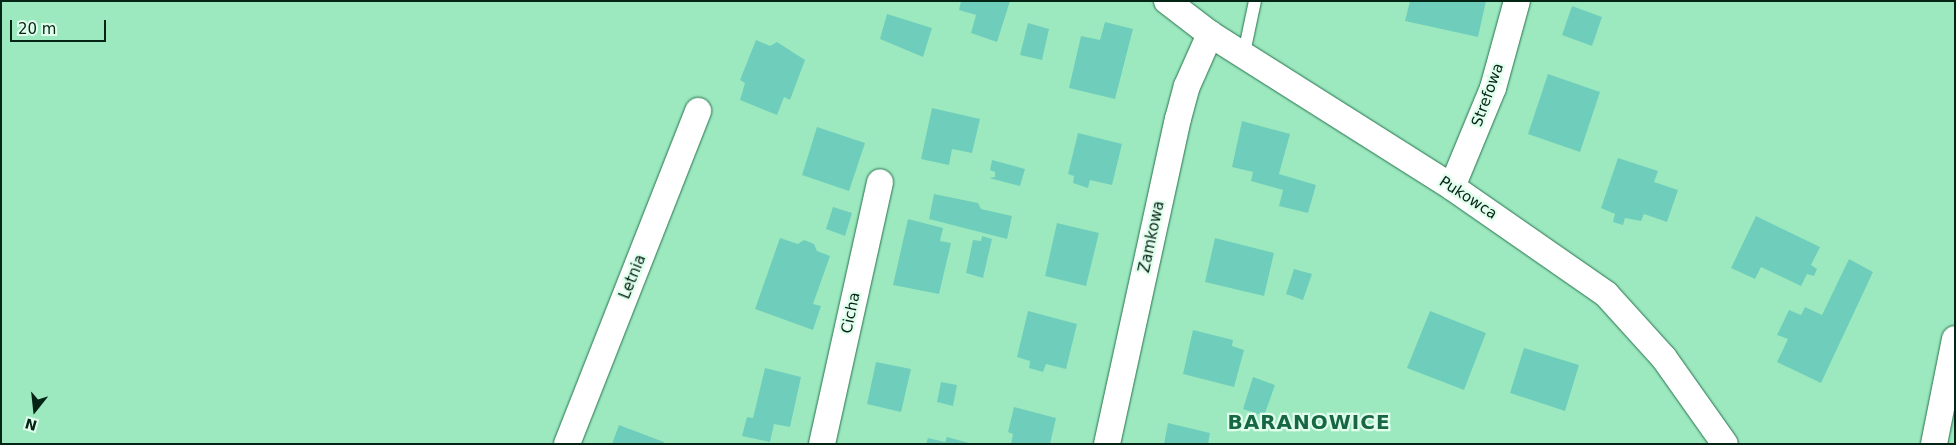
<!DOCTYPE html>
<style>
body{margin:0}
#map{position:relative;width:1956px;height:445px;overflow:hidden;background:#9de9bf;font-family:"DejaVu Sans",sans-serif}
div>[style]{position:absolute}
.building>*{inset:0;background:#6fcebb}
.roads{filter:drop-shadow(0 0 1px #25724e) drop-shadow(0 0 1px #25724e)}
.service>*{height:12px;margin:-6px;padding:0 6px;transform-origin:6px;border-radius:6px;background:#fff}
.minor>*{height:26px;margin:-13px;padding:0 13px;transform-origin:13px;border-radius:13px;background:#fff}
span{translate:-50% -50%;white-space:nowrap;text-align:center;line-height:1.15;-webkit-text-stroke:4.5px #e1feed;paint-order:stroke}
.street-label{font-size:15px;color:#042415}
.district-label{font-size:20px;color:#176744;font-weight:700;letter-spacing:1px}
.frame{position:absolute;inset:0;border:2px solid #042415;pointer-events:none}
.north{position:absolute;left:10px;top:385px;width:50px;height:50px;-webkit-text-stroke:4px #e1feed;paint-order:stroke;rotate:196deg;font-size:14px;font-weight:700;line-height:20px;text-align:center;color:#042415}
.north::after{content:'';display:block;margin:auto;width:18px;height:22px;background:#042415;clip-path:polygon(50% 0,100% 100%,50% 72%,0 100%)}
.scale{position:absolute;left:10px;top:20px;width:96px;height:22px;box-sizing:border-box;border:2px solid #042415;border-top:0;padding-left:6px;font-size:15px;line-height:18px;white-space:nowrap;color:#042415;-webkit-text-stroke:4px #e1feed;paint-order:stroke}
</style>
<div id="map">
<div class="building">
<div style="clip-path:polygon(961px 1px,1010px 1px,997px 42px,971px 33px,976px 15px,959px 10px)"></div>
<div style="clip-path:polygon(1410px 1px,1486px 1px,1478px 37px,1405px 21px)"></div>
<div style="clip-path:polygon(1572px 6px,1602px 17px,1592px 46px,1562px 35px)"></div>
<div style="clip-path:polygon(887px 14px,932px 28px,923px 57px,880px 39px)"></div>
<div style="clip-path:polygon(1105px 22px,1133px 29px,1115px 99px,1069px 88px,1081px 36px,1100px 40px)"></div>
<div style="clip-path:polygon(1028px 23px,1049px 29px,1042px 60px,1020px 55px)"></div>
<div style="clip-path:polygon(756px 40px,770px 46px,777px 42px,805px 60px,790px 100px,784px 97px,777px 115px,740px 100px,745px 83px,740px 80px)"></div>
<div style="clip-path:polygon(1548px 74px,1600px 92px,1580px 152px,1528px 134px)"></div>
<div style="clip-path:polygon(932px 108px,980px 119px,972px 153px,952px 149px,949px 165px,921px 159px)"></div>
<div style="clip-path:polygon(1242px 121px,1290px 134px,1279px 174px,1316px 185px,1308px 213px,1279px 206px,1283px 190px,1251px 181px,1253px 172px,1232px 167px)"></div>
<div style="clip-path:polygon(817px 127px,865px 143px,849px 191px,802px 175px)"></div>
<div style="clip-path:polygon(1078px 133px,1122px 144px,1112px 185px,1090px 180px,1088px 188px,1073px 183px,1074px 176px,1068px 174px)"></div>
<div style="clip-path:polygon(1618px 158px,1658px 171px,1654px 182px,1678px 190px,1667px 222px,1644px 214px,1641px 221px,1625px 218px,1623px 225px,1613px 222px,1615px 214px,1601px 208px)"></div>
<div style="clip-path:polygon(992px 160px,1025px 169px,1020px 186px,989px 178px,995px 177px,995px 172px,990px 170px)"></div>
<div style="clip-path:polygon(934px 194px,978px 203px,981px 209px,1012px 216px,1007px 239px,929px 219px)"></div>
<div style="clip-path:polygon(833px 207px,852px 213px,845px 236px,826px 229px)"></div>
<div style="clip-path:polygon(1756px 216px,1820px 247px,1811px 265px,1817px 269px,1814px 276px,1807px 274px,1801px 286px,1761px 267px,1755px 279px,1731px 268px)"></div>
<div style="clip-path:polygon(908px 219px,943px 228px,940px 241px,951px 243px,939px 294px,893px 285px)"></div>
<div style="clip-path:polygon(1057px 223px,1099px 233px,1086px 286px,1045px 276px)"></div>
<div style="clip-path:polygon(982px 236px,992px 239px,983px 278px,966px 273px,973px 240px,981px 241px)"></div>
<div style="clip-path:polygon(780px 238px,798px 244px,804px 240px,814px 244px,817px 251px,830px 256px,813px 304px,821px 306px,813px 330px,755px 309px)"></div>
<div style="clip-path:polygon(1215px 238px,1274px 253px,1264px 296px,1205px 282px)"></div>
<div style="clip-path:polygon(1849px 259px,1873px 272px,1821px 383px,1777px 362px,1788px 339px,1777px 335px,1789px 310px,1801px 315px,1805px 307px,1822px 315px)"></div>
<div style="clip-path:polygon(1294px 269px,1312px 274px,1303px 300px,1286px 294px)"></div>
<div style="clip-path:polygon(1028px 311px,1077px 324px,1066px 369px,1046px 364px,1043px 372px,1029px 368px,1030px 361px,1017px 357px)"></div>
<div style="clip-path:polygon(1430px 311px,1486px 333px,1464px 390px,1407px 368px)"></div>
<div style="clip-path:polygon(1193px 330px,1233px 340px,1232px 346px,1244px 350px,1234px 387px,1183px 374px)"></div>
<div style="clip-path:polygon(1524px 348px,1579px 365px,1565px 411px,1510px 393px)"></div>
<div style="clip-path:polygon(876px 362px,911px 369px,901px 412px,867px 404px)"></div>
<div style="clip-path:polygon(765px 368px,801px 377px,790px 427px,774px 424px,770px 442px,742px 436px,747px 417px,753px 418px)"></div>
<div style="clip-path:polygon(1253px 377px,1275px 385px,1264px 416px,1243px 409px)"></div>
<div style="clip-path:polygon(941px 382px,957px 385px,953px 406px,937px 402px)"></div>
<div style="clip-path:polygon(1014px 407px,1056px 418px,1050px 444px,1011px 444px,1013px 434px,1008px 432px)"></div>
<div style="clip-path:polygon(1168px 423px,1210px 433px,1208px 444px,1164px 444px)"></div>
<div style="clip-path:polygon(619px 425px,664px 442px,663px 444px,612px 444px)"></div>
<div style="clip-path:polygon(947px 437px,969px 443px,969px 444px,926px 444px,928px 438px,945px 442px)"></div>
</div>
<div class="roads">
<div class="service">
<div style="left:1244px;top:53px;width:53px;rotate:-78.1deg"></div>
</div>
<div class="minor">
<div style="left:1167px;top:1px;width:54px;rotate:37.5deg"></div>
<div style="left:1210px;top:34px;width:286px;rotate:32.3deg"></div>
<div style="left:1452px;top:187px;width:188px;rotate:34.8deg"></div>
<div style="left:1606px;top:294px;width:86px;rotate:47.8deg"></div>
<div style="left:1664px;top:358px;width:105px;rotate:54.7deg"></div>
<div style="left:1452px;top:187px;width:107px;rotate:-67.5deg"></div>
<div style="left:1493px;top:88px;width:90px;rotate:-74.6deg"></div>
<div style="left:567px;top:444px;width:358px;rotate:-68.5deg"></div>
<div style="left:822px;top:444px;width:268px;rotate:-77.5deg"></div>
<div style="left:1107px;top:444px;width:333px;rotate:-77.7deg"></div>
<div style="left:1178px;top:119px;width:34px;rotate:-75deg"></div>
<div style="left:1187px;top:86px;width:57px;rotate:-66.1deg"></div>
<div style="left:1934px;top:444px;width:107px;rotate:-78.7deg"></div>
</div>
</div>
<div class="street-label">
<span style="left:1488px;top:95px;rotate:-70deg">Strefowa</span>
<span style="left:1468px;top:198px;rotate:33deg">Pukowca</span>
<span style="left:1152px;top:237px;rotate:-78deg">Zamkowa</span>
<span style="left:633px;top:277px;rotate:-68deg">Letnia</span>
<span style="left:851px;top:313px;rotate:-78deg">Cicha</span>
</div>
<div class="district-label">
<span style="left:1309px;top:422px">BARANOWICE</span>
</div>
<div class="frame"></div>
<div class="north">N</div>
<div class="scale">20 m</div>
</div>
